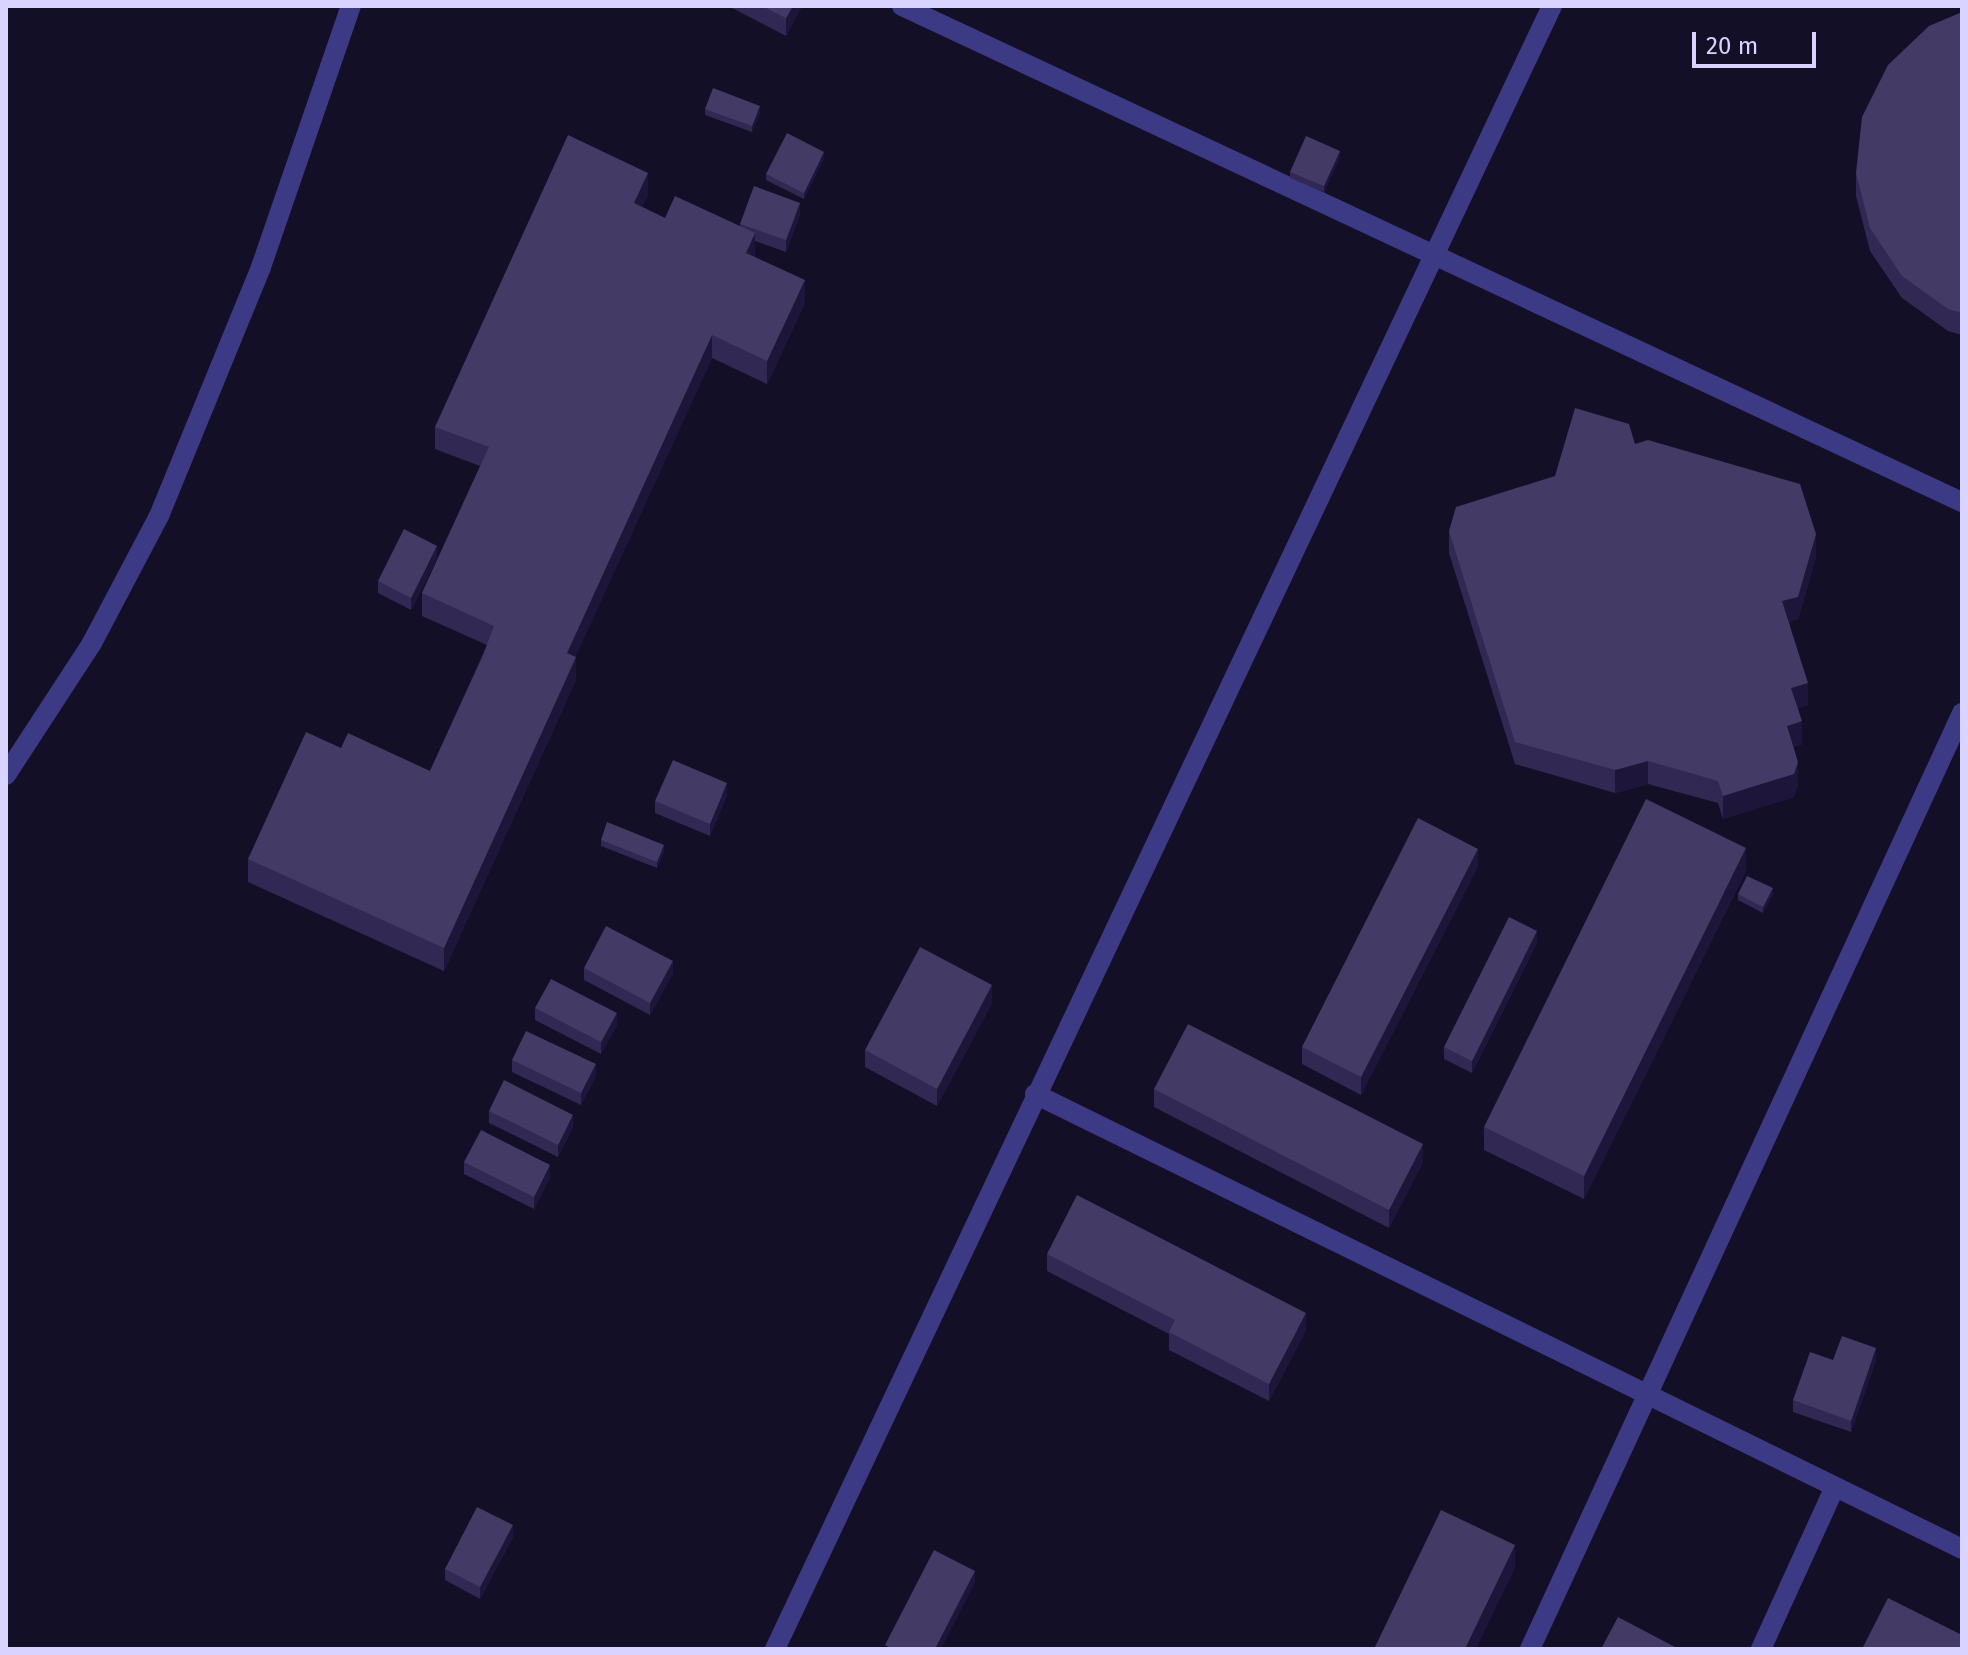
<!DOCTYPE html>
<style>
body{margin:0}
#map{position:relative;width:1968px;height:1655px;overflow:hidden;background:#130f26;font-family:"Fira Sans",sans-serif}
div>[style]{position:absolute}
.lane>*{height:20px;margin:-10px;padding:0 10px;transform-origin:10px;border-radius:10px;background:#3d3a85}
.wall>*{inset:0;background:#312854}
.shaded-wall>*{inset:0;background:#1d163a}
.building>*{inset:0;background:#433a66}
span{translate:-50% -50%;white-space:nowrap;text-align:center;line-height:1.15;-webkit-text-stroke:6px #130f26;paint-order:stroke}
.frame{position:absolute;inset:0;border:8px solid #d9d4ff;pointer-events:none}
.scale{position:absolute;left:1692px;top:32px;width:124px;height:36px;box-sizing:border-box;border:4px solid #d9d4ff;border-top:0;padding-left:10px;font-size:24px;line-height:28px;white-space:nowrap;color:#d9d4ff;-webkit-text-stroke:6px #130f26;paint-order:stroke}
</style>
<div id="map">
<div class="lane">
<div style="left:902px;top:6px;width:1170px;rotate:25.08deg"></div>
<div style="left:6px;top:775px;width:158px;rotate:-56.9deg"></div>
<div style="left:92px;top:643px;width:144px;rotate:-62.2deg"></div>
<div style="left:159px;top:516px;width:269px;rotate:-67.7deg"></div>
<div style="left:261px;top:267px;width:276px;rotate:-71deg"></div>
<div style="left:1035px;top:1094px;width:1033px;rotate:26.14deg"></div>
<div style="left:775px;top:1649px;width:1817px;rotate:-64.69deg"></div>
<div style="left:1530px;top:1649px;width:1031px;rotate:-65.22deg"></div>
<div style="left:1761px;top:1649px;width:176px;rotate:-65.5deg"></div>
</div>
<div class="wall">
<div style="clip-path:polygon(728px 6px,802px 6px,786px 36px)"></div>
<div style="clip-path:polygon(1962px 12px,1962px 335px,1948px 331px,1902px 298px,1870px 251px,1856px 196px,1856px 173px)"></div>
<div style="clip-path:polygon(705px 109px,760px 112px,752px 132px,705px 115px)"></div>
<div style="clip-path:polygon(1340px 157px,1324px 192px,1290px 178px,1290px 172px)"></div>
<div style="clip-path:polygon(824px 158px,804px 199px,766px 180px,766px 174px)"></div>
<div style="clip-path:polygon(648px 195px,642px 207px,665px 218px,740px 226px,740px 224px,800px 214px,786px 252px,755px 241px,755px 257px,805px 303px,767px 384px,712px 358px,575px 657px,576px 680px,444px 971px,248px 882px,248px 859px,341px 748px,430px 771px,487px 645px,422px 616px,422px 593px,480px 466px,435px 449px,435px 427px)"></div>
<div style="clip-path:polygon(1635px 444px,1816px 557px,1798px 619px,1789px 622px,1808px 705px,1798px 708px,1802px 744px,1793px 747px,1798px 784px,1794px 797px,1723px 819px,1718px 803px,1648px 784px,1615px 793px,1515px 764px,1449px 553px,1449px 531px)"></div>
<div style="clip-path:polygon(437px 558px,411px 610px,378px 593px,378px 581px)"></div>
<div style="clip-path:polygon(727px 795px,710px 836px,655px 813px,655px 801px)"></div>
<div style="clip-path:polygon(601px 840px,664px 851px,657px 868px,601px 846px)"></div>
<div style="clip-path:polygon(1478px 866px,1361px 1095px,1302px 1064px,1302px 1047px)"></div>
<div style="clip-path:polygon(1746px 871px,1584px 1199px,1484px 1150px,1484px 1127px)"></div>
<div style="clip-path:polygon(1738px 894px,1773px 894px,1763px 913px,1738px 900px)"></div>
<div style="clip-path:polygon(1537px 943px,1472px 1073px,1444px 1059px,1444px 1047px)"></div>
<div style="clip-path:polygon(584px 968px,673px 973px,650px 1015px,584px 980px)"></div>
<div style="clip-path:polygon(992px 1003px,937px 1106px,865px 1067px,865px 1050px)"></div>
<div style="clip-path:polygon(535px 1008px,617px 1025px,601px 1054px,535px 1020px)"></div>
<div style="clip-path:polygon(512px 1060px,596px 1076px,581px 1105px,512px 1072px)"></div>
<div style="clip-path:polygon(1154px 1089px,1423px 1162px,1389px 1228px,1154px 1107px)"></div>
<div style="clip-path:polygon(489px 1111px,573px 1127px,558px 1157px,489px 1123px)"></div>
<div style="clip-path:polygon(464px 1162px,550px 1177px,534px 1209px,464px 1174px)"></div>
<div style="clip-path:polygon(1047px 1254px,1306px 1330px,1269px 1401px,1169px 1350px,1169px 1334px,1047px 1271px)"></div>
<div style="clip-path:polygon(1833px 1360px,1876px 1360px,1851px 1432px,1793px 1412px,1793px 1400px)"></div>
<div style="clip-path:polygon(513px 1537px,480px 1599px,445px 1580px,445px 1569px)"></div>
</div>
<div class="shaded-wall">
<div style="clip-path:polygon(793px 6px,802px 6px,786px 36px,786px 18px)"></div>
<div style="clip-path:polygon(760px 106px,760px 112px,752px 132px,752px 126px)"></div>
<div style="clip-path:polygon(1340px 151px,1340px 157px,1324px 192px,1324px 186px)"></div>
<div style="clip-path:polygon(824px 152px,824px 158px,804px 199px,804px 193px)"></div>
<div style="clip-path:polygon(648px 173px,648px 195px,634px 226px,634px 203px)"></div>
<div style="clip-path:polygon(800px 203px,800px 214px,786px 252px,786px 240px)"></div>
<div style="clip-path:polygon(755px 233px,755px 255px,746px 276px,746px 253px)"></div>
<div style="clip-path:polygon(805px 280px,805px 303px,767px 384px,767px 361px)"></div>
<div style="clip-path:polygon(712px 335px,712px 358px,567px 676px,567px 653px)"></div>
<div style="clip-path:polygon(1816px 534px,1816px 557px,1798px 619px,1782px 624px,1782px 601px)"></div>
<div style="clip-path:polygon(437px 546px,437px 558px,411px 610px,411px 598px)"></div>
<div style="clip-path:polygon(576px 657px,576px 680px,444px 971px,444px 948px)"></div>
<div style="clip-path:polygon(1808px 683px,1808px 705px,1791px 710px,1791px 688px)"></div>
<div style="clip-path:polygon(1802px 721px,1802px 744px,1787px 749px,1787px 726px)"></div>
<div style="clip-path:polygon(1648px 761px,1648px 784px,1615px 793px,1615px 770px)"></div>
<div style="clip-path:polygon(1798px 762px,1798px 784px,1794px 797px,1723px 819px,1723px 796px)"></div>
<div style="clip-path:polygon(727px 783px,727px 795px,710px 836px,710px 824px)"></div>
<div style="clip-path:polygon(664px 845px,664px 851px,657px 868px,657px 862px)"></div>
<div style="clip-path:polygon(1746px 848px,1746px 871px,1584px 1199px,1584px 1176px)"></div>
<div style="clip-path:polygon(1478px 849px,1478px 866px,1361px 1095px,1361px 1077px)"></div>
<div style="clip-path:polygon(1773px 888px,1773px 894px,1763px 913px,1763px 907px)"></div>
<div style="clip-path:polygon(1537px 931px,1537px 943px,1472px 1073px,1472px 1061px)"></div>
<div style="clip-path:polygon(673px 961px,673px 973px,650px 1015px,650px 1003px)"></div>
<div style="clip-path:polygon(992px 985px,992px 1003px,937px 1106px,937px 1089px)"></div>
<div style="clip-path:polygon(617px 1013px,617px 1025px,601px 1054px,601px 1042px)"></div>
<div style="clip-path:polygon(596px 1064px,596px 1076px,581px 1105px,581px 1093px)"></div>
<div style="clip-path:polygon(573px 1115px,573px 1127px,558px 1157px,558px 1145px)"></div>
<div style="clip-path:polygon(1423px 1144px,1423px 1162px,1389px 1228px,1389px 1210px)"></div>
<div style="clip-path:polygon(550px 1165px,550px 1177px,534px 1209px,534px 1197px)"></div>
<div style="clip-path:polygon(1306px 1313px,1306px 1330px,1269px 1401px,1269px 1384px)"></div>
<div style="clip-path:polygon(1876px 1348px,1876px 1360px,1851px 1432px,1851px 1421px)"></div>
<div style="clip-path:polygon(513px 1525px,513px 1537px,480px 1599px,480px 1587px)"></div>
<div style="clip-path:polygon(1515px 1545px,1515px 1568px,1476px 1649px,1465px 1649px)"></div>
<div style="clip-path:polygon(975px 1571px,975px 1583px,941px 1649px,935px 1649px)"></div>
</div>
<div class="building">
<div style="clip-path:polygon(762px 6px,793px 6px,786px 18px)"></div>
<div style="clip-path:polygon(1962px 12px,1962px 313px,1948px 309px,1902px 276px,1870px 228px,1856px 173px,1862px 117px,1888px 65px,1929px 26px)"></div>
<div style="clip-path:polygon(713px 88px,760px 106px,752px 126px,705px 109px)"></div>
<div style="clip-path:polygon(787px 133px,824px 152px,804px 193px,766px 174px)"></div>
<div style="clip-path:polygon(568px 135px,648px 173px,634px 203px,665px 218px,675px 196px,755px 233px,746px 253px,805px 280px,767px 361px,712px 335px,567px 653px,576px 657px,444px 948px,248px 859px,306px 732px,341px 748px,348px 733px,430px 771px,482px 658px,494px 626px,422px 593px,489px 447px,435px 427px)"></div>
<div style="clip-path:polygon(1306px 136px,1340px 151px,1324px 186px,1290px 172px)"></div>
<div style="clip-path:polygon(754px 186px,800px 203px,786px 240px,740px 224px)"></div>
<div style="clip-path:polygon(1575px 408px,1629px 424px,1635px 444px,1648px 440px,1800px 484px,1816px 534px,1798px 597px,1782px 601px,1808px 683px,1791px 688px,1802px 721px,1787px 726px,1798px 762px,1794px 774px,1723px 796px,1718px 781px,1648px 761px,1615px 770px,1515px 742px,1449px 531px,1456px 507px,1555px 476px)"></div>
<div style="clip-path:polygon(404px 529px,437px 546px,411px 598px,378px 581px)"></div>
<div style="clip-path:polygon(673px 760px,727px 783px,710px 824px,655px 801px)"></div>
<div style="clip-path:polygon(1646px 799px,1746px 848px,1584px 1176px,1484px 1127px)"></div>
<div style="clip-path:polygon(1418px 818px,1478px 849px,1361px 1077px,1302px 1047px)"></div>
<div style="clip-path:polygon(607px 822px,664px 845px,657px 862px,601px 840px)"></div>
<div style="clip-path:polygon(1747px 876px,1773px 888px,1763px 907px,1738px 894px)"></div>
<div style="clip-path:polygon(1509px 917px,1537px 931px,1472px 1061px,1444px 1047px)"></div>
<div style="clip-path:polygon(606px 926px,673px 961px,650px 1003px,584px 968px)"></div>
<div style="clip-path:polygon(920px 947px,992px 985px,937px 1089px,865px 1050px)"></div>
<div style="clip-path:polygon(551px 979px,617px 1013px,601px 1042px,535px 1008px)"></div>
<div style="clip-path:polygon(1188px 1024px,1423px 1144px,1389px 1210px,1154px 1089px)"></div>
<div style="clip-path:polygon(526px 1031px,596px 1064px,581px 1093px,512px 1060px)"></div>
<div style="clip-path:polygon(504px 1080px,573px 1115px,558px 1145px,489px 1111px)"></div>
<div style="clip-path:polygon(481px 1130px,550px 1165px,534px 1197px,464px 1162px)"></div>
<div style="clip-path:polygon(1077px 1195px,1306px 1313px,1269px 1384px,1169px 1332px,1175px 1320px,1047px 1254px)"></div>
<div style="clip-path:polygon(1842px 1336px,1876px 1348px,1851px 1421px,1793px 1400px,1810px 1352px,1833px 1360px)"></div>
<div style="clip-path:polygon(477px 1507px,513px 1525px,480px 1587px,445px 1569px)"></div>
<div style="clip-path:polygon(1441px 1510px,1515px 1545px,1465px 1649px,1374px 1649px)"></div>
<div style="clip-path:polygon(934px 1550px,975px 1571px,935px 1649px,892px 1649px,885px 1645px)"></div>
<div style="clip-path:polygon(1888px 1598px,1962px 1635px,1962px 1644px,1959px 1649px,1862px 1649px)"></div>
<div style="clip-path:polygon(1618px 1617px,1675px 1647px,1674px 1649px,1601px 1649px)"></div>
</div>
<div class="frame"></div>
<div class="scale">20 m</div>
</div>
